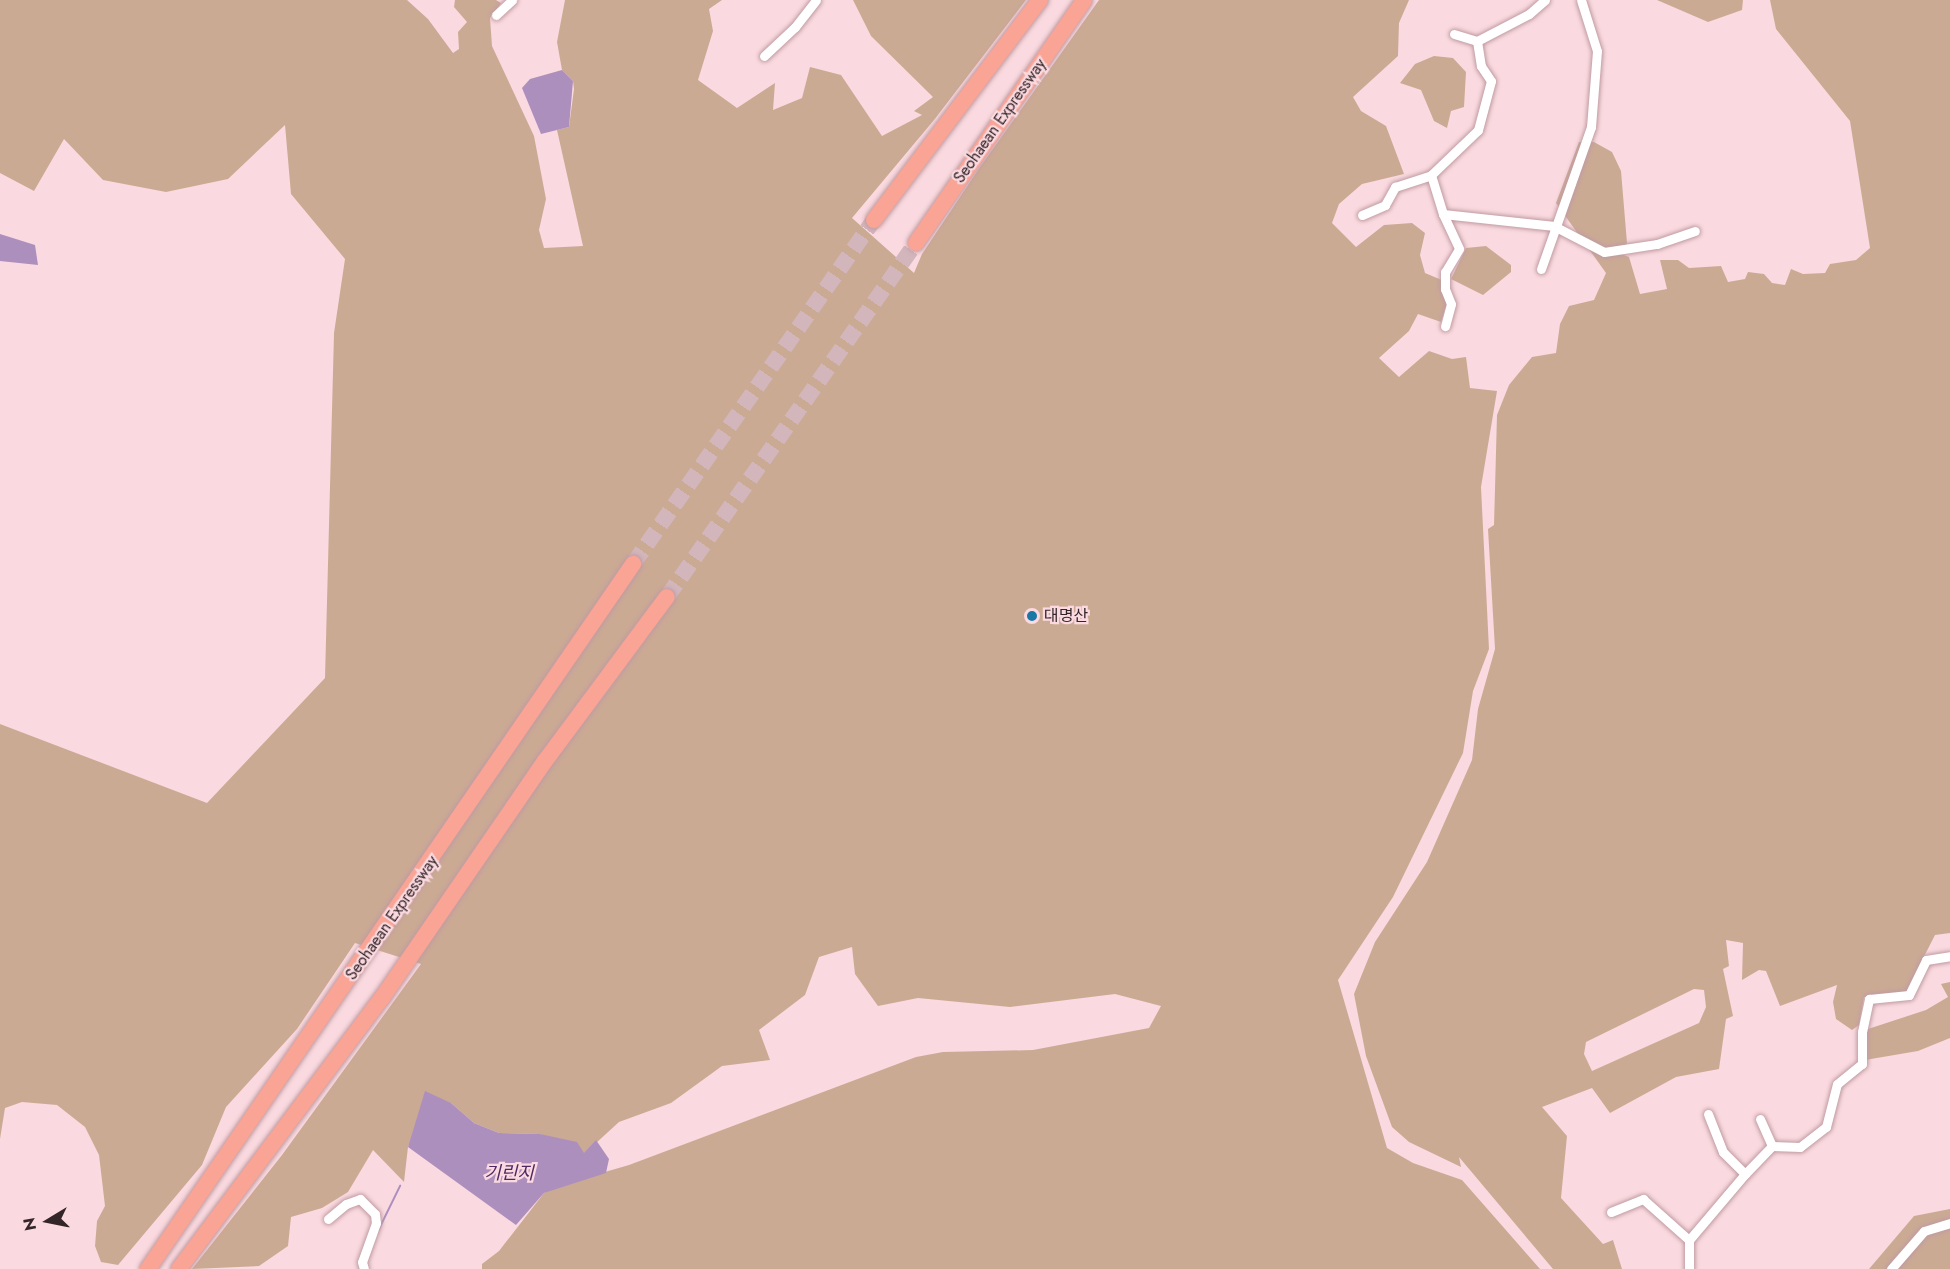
<!DOCTYPE html>
<meta charset="utf-8">
<style>
body{margin:0}
#map{position:relative;width:1950px;height:1269px;overflow:hidden;background:#fadae0;font-family:Jost,"Noto Sans KR",sans-serif}
div>[style]{position:absolute}
.green>*{inset:0;background:#cbaa94}
.water>*{inset:0;background:#ad8fbe}
.stream>*{height:2px;margin:-1px;padding:0 1px;transform-origin:1px;border-radius:1px;background:#ad8fbe}
.motorway-tunnel>*{height:16px;margin-top:-8px;transform-origin:0;background:repeating-linear-gradient(90deg,#d2b6bb 0 16px,transparent 0 24px)}
.roads{filter:drop-shadow(0 0 2px #c09ba2) drop-shadow(0 0 2px #c09ba2)}
.minor>*{height:9px;margin:-4.5px;padding:0 4.5px;transform-origin:4.5px;border-radius:4.5px;background:#fff}
.motorway>*{height:16px;margin:-8px;padding:0 8px;transform-origin:8px;border-radius:8px;background:#f9a494}
.dots>*{width:16px;height:16px;translate:-50% -50%;box-sizing:border-box;border:3px solid #fadae0;border-radius:50%}
span{translate:-50% -50%;white-space:nowrap;text-align:center;line-height:1.15;-webkit-text-stroke:4.5px #fadae0;paint-order:stroke}
.street-label{font-size:16px;color:#342528}
.poi-label{font-size:16px;color:#342528}
.left{translate:0 -50%;text-align:left}
.water-label{font-size:18px;color:#4f2863;font-style:italic}
.north{position:absolute;left:18px;top:1191px;width:60px;height:60px;-webkit-text-stroke:4px #fadae0;paint-order:stroke;rotate:260deg;font-size:16px;font-weight:700;line-height:24px;text-align:center;color:#342528}
.north::after{content:'';display:block;margin:auto;width:21px;height:27px;background:#342528;clip-path:polygon(50% 0,100% 100%,50% 72%,0 100%)}
</style>
<div id="map">
<div class="green">
<div style="clip-path:polygon(0 0,407px 0,428px 19px,453px 53px,459px 49px,458px 32px,467px 22px,454px 7px,455px 0,496px 0,501px 3px,490px 18px,492px 46px,534px 136px,546px 199px,539px 230px,544px 248px,583px 246px,557px 130px,569px 127px,574px 89px,573px 81px,562px 70px,557px 42px,565px 0,722px 0,709px 9px,713px 31px,698px 80px,737px 108px,775px 83px,773px 110px,802px 98px,810px 67px,841px 75px,882px 136px,922px 115px,914px 111px,933px 97px,871px 36px,853px 0,1026px 0,934px 120px,852px 218px,914px 273px,922px 254px,980px 167px,1099px 0,1409px 0,1399px 23px,1398px 56px,1353px 97px,1361px 111px,1386px 126px,1404px 174px,1362px 184px,1339px 204px,1332px 223px,1356px 247px,1384px 225px,1412px 223px,1425px 233px,1420px 255px,1425px 273px,1444px 281px,1447px 303px,1441px 322px,1418px 314px,1409px 331px,1379px 358px,1399px 377px,1429px 351px,1452px 359px,1466px 357px,1470px 388px,1497px 391px,1481px 487px,1489px 649px,1473px 691px,1463px 753px,1393px 897px,1338px 980px,1387px 1148px,1413px 1163px,1462px 1180px,1540px 1269px,482px 1269px,482px 1264px,499px 1251px,544px 1193px,560px 1185px,629px 1165px,916px 1057px,943px 1052px,1033px 1050px,1149px 1028px,1161px 1006px,1115px 994px,1010px 1007px,918px 998px,878px 1006px,855px 974px,852px 947px,819px 957px,805px 995px,759px 1030px,770px 1060px,722px 1066px,671px 1103px,619px 1122px,584px 1154px,540px 1134px,499px 1133px,474px 1123px,451px 1103px,423px 1108px,408px 1147px,404px 1182px,373px 1150px,348px 1192px,322px 1208px,291px 1217px,288px 1246px,259px 1266px,192px 1269px,282px 1155px,421px 964px,355px 943px,297px 1029px,226px 1107px,202px 1165px,118px 1265px,101px 1262px,95px 1246px,97px 1221px,105px 1206px,99px 1155px,85px 1127px,57px 1105px,22px 1102px,5px 1108px,0 1139px,0 724px,207px 803px,325px 678px,334px 333px,345px 259px,291px 194px,285px 125px,228px 179px,166px 192px,103px 180px,64px 139px,34px 191px,0 173px)"></div>
<div style="clip-path:polygon(1657px 0,1743px 0,1742px 10px,1708px 22px)"></div>
<div style="clip-path:polygon(evenodd,1770px 0,1950px 0,1950px 933px,1935px 935px,1905px 994px,1864px 997px,1859px 1025px,1852px 1030px,1836px 1019px,1833px 1002px,1837px 985px,1780px 1006px,1766px 971px,1759px 970px,1742px 980px,1743px 943px,1726px 940px,1729px 966px,1723px 969px,1733px 1016px,1726px 1019px,1719px 1069px,1676px 1077px,1610px 1113px,1592px 1088px,1542px 1107px,1567px 1136px,1561px 1198px,1603px 1244px,1613px 1240px,1622px 1269px,1553px 1269px,1459px 1157px,1461px 1167px,1409px 1142px,1392px 1127px,1366px 1056px,1354px 994px,1375px 942px,1427px 862px,1472px 760px,1478px 709px,1495px 649px,1488px 529px,1494px 525px,1497px 415px,1509px 385px,1532px 357px,1556px 353px,1560px 324px,1569px 306px,1594px 300px,1606px 273px,1556px 203px,1579px 142px,1594px 142px,1612px 152px,1621px 171px,1627px 243px,1621px 254px,1629px 257px,1640px 294px,1667px 289px,1660px 260px,1678px 260px,1689px 268px,1721px 266px,1728px 282px,1745px 279px,1748px 272px,1764px 274px,1772px 283px,1785px 285px,1791px 269px,1803px 274px,1825px 273px,1830px 264px,1856px 260px,1870px 248px,1850px 121px,1776px 29px,1770px 0,1694px 989px,1704px 990px,1706px 1007px,1699px 1023px,1592px 1071px,1584px 1054px,1586px 1042px,1694px 989px)"></div>
<div style="clip-path:polygon(1434px 56px,1453px 58px,1466px 72px,1464px 107px,1451px 111px,1447px 128px,1434px 121px,1421px 90px,1400px 83px,1415px 64px)"></div>
<div style="clip-path:polygon(1486px 246px,1511px 265px,1511px 272px,1483px 295px,1451px 279px,1466px 248px)"></div>
<div style="clip-path:polygon(1950px 982px,1950px 1038px,1918px 1051px,1865px 1060px,1865px 1030px,1926px 1010px,1948px 997px,1941px 984px)"></div>
<div style="clip-path:polygon(1950px 1209px,1950px 1269px,1869px 1269px,1914px 1216px)"></div>
</div>
<div class="water">
<div style="clip-path:polygon(562px 70px,573px 81px,569px 127px,541px 134px,522px 88px,530px 79px)"></div>
<div style="clip-path:polygon(0 234px,35px 245px,38px 265px,0 261px)"></div>
<div style="clip-path:polygon(425px 1091px,451px 1103px,474px 1123px,499px 1133px,540px 1134px,577px 1142px,584px 1153px,596px 1140px,609px 1159px,606px 1173px,544px 1193px,516px 1225px,408px 1147px)"></div>
</div>
<div class="stream">
<div style="left:376px;top:1235px;width:55px;rotate:-63.9deg"></div>
</div>
<div class="motorway-tunnel">
<div style="left:633px;top:564px;width:420px;rotate:-55deg"></div>
<div style="left:667px;top:597px;width:433px;rotate:-54.9deg"></div>
</div>
<div class="roads">
<div class="minor">
<div style="left:1545px;top:0;width:21px;rotate:139deg"></div>
<div style="left:1529px;top:14px;width:59px;rotate:152.6deg"></div>
<div style="left:1477px;top:41px;width:25px;rotate:81deg"></div>
<div style="left:1481px;top:66px;width:18px;rotate:56deg"></div>
<div style="left:1491px;top:81px;width:51px;rotate:104.9deg"></div>
<div style="left:1478px;top:130px;width:65px;rotate:136.2deg"></div>
<div style="left:1431px;top:175px;width:41px;rotate:72.9deg"></div>
<div style="left:1443px;top:214px;width:112px;rotate:6.2deg"></div>
<div style="left:1554px;top:226px;width:56px;rotate:27.5deg"></div>
<div style="left:1604px;top:252px;width:54px;rotate:-8.6deg"></div>
<div style="left:1657px;top:244px;width:40px;rotate:-18.9deg"></div>
<div style="left:496px;top:15px;width:22px;rotate:-43deg"></div>
<div style="left:1454px;top:34px;width:24px;rotate:17deg"></div>
<div style="left:764px;top:56px;width:42px;rotate:-43.1deg"></div>
<div style="left:795px;top:27px;width:34px;rotate:-52deg"></div>
<div style="left:1443px;top:214px;width:38px;rotate:65deg"></div>
<div style="left:1459px;top:249px;width:27px;rotate:121deg"></div>
<div style="left:1445px;top:272px;width:17px;rotate:90deg"></div>
<div style="left:1445px;top:289px;width:16px;rotate:68deg"></div>
<div style="left:1451px;top:304px;width:23px;rotate:105deg"></div>
<div style="left:1362px;top:215px;width:25px;rotate:-23deg"></div>
<div style="left:1385px;top:205px;width:21px;rotate:-61deg"></div>
<div style="left:1395px;top:187px;width:38px;rotate:-18deg"></div>
<div style="left:1541px;top:269px;width:151px;rotate:-70.6deg"></div>
<div style="left:1591px;top:127px;width:76px;rotate:-85.5deg"></div>
<div style="left:1597px;top:51px;width:53px;rotate:-107.4deg"></div>
<div style="left:1708px;top:1114px;width:41px;rotate:68.5deg"></div>
<div style="left:1723px;top:1152px;width:31px;rotate:45deg"></div>
<div style="left:1760px;top:1119px;width:30px;rotate:66deg"></div>
<div style="left:1611px;top:1212px;width:35px;rotate:-22deg"></div>
<div style="left:1643px;top:1199px;width:62px;rotate:41.7deg"></div>
<div style="left:328px;top:1219px;width:23px;rotate:-40deg"></div>
<div style="left:346px;top:1204px;width:15px;rotate:-20deg"></div>
<div style="left:360px;top:1199px;width:21px;rotate:45deg"></div>
<div style="left:375px;top:1214px;width:9px;rotate:84deg"></div>
<div style="left:376px;top:1223px;width:41px;rotate:109.7deg"></div>
<div style="left:362px;top:1262px;width:7px;rotate:74deg"></div>
<div style="left:1689px;top:1269px;width:29px;rotate:-90deg"></div>
<div style="left:1689px;top:1240px;width:87px;rotate:-49.7deg"></div>
<div style="left:1745px;top:1174px;width:39px;rotate:-46deg"></div>
<div style="left:1772px;top:1146px;width:28px;rotate:2deg"></div>
<div style="left:1800px;top:1147px;width:33px;rotate:-38deg"></div>
<div style="left:1826px;top:1127px;width:44px;rotate:-75.7deg"></div>
<div style="left:1837px;top:1084px;width:32px;rotate:-39deg"></div>
<div style="left:1862px;top:1064px;width:32px;rotate:-90deg"></div>
<div style="left:1862px;top:1032px;width:34px;rotate:-78deg"></div>
<div style="left:1869px;top:999px;width:40px;rotate:-5.7deg"></div>
<div style="left:1909px;top:995px;width:39px;rotate:-64deg"></div>
<div style="left:1926px;top:960px;width:24px;rotate:-9deg"></div>
<div style="left:1891px;top:1269px;width:50px;rotate:-49deg"></div>
<div style="left:1924px;top:1231px;width:27px;rotate:-17deg"></div>
</div>
<div class="motorway">
<div style="left:874px;top:220px;width:276px;rotate:-53deg"></div>
<div style="left:916px;top:243px;width:295px;rotate:-55.3deg"></div>
<div style="left:148px;top:1269px;width:856px;rotate:-55.47deg"></div>
<div style="left:179px;top:1269px;width:339px;rotate:-53.2deg"></div>
<div style="left:382px;top:998px;width:288px;rotate:-55.5deg"></div>
<div style="left:545px;top:761px;width:204px;rotate:-53.4deg"></div>
</div>
</div>
<div class="dots">
<div style="left:1032px;top:616px;background:#1a78a6"></div>
</div>
<div class="street-label">
<span style="left:1000px;top:121px;rotate:-55deg">Seohaean Expressway</span>
<span style="left:392px;top:918px;rotate:-55deg">Seohaean Expressway</span>
</div>
<div class="poi-label">
<span class="left" style="left:1044px;top:616px">대명산</span>
</div>
<div class="water-label">
<span style="left:509px;top:1173px">기린지</span>
</div>
<div class="north">N</div>
</div>
